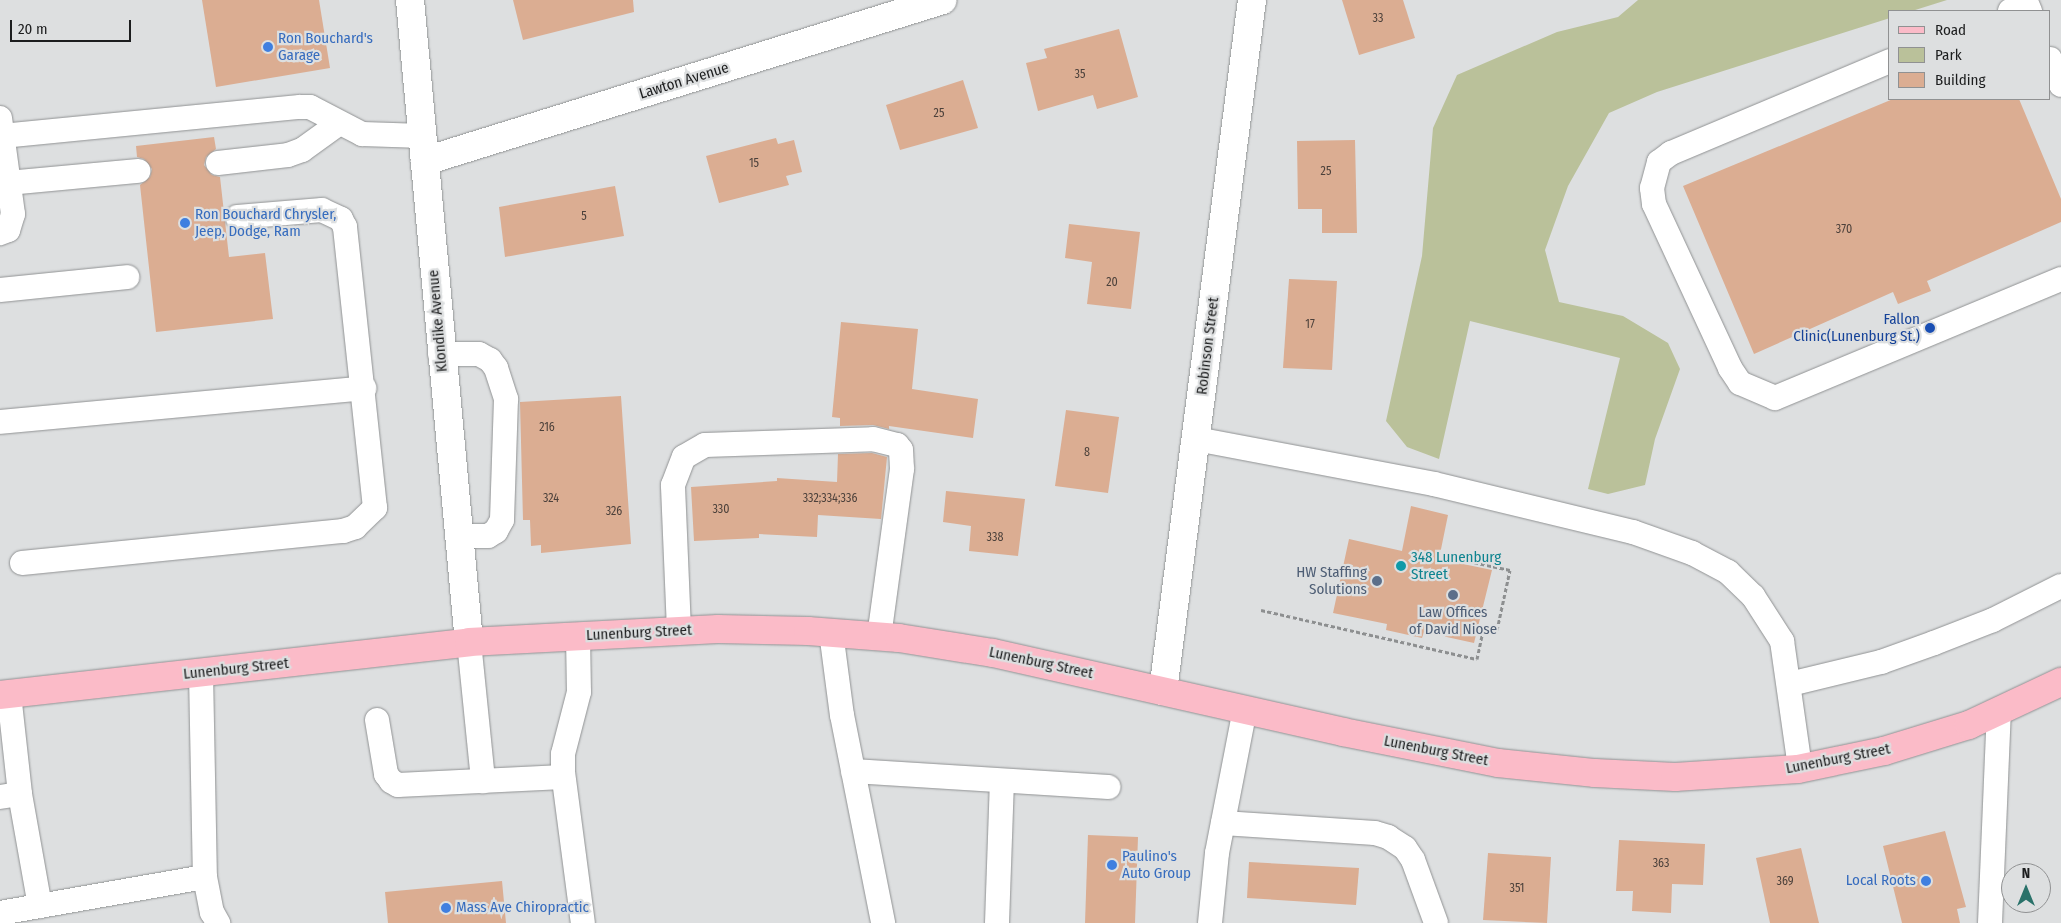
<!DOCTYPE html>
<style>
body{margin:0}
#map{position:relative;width:2061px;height:923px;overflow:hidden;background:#dddfe0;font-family:"Fira Sans Condensed",sans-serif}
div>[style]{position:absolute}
.green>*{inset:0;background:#bac19a}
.building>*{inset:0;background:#dbad92}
.path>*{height:3px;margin-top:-1.5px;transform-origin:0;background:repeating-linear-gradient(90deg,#8d8f90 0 4px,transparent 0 6.5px)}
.roads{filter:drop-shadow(0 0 1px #909293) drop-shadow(0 0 1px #909293)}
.lane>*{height:24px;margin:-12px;padding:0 12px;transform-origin:12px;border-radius:12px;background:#fff}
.street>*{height:28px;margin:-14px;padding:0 14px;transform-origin:14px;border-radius:14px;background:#fff}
.secondary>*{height:28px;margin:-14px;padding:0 14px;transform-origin:14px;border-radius:14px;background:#fff}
.primary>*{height:28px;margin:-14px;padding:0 14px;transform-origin:14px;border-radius:14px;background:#fbbbc8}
.dots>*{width:14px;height:14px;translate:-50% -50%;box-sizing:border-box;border:2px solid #dddfe0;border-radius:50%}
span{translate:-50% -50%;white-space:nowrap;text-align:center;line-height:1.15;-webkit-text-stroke:4.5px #dddfe0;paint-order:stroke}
.number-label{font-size:12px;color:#4c413b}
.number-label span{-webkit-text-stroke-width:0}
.shop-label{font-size:15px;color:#366cbe}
.left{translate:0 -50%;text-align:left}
.right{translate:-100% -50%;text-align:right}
.street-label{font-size:15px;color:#1c1d1e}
.transit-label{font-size:15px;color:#164399}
.culture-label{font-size:15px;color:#0d838f}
.service-label{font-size:15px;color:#4e5e75}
.legend{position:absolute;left:1888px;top:10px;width:162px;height:90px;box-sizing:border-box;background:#dddfe0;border:1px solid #909192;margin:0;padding:6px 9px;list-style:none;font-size:15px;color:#1c1d1e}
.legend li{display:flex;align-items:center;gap:10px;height:25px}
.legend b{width:25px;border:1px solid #909192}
.north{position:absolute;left:2001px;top:863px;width:50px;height:50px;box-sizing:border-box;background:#dddfe0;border:1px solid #909192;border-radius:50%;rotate:0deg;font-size:14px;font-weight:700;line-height:20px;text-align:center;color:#1c1d1e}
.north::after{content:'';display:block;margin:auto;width:18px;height:22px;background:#2a726a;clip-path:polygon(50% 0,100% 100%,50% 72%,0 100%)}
.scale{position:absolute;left:10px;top:20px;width:121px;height:22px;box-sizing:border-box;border:2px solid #1c1d1e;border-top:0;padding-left:6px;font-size:15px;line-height:18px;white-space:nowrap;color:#1c1d1e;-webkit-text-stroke:4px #dddfe0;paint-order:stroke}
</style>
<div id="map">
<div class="green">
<div style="clip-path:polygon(1638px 0,1947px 0,1912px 11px,1890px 11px,1890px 18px,1657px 92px,1609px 113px,1568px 186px,1545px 250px,1559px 302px,1623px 316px,1668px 343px,1680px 369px,1655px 439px,1645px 485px,1608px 494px,1588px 489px,1620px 358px,1470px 321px,1439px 459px,1407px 447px,1386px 421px,1422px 256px,1433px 128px,1457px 75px,1557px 32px,1618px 17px)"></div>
</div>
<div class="building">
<div style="clip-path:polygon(202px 0,319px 0,330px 68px,216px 87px)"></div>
<div style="clip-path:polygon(513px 0,633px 0,634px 12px,523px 40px)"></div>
<div style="clip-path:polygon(1342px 0,1403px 0,1415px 38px,1359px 55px)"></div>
<div style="clip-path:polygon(1119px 29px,1138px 97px,1097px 109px,1093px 95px,1038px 111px,1026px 63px,1047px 58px,1044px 49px)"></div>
<div style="clip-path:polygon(963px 80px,978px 128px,900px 150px,886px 105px)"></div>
<div style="clip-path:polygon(1893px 99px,2019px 99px,2061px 199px,2061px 222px,1927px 281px,1931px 291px,1898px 304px,1893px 292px,1754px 354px,1683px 186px)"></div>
<div style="clip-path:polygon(214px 137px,216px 149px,206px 157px,204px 165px,212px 175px,220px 177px,229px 257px,265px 253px,273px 319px,156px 332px,140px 185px,150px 177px,152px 169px,144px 159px,137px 157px,136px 146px)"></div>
<div style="clip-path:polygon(776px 138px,778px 144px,794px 140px,802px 172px,786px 176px,789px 185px,719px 203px,706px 156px)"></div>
<div style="clip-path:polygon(1355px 140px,1357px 233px,1322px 233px,1322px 209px,1298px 209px,1297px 141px)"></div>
<div style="clip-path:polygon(615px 186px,624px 236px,505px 257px,499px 207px)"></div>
<div style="clip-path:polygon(1069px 224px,1140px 232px,1131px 309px,1087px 304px,1092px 262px,1065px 258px)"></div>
<div style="clip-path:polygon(1289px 279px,1337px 281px,1332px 370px,1283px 368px)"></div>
<div style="clip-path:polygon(841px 322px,918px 329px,912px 389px,978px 399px,973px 438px,889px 426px,889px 429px,873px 425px,840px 426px,840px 418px,832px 417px)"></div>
<div style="clip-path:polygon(621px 396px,631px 544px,541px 553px,541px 545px,531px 546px,530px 520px,523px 520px,520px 402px)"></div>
<div style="clip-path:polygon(1066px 410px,1119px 417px,1108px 493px,1055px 486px)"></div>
<div style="clip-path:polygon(872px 453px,887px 457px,881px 519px,818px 515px,817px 537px,759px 534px,759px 538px,694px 541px,691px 487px,777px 481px,777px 478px,837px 482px,838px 454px)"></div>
<div style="clip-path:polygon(946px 491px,1025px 499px,1018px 556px,969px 551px,971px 526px,943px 522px)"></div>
<div style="clip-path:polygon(1411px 506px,1448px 515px,1439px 559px,1492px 570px,1474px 643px,1424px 632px,1422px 638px,1386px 630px,1387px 624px,1333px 613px,1349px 539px,1402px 551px)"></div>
<div style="clip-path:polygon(1945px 831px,1966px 907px,1957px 909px,1960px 923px,1902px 923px,1883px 846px)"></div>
<div style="clip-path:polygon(1088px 835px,1138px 837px,1135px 923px,1085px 923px)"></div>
<div style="clip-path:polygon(1619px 840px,1705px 844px,1703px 885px,1672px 884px,1671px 913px,1632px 911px,1633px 891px,1616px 891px)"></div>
<div style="clip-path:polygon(1801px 848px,1819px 923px,1770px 923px,1756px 858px)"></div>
<div style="clip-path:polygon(1488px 853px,1551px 857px,1547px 923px,1483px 920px)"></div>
<div style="clip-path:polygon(1249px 862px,1359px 868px,1356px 905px,1247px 898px)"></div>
<div style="clip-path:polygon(502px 881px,506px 923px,388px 923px,385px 892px)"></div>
</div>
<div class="path">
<div style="left:1261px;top:610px;width:221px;rotate:12.8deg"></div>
<div style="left:1477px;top:659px;width:33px;rotate:-78deg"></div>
<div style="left:1484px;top:627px;width:13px;rotate:13deg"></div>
<div style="left:1497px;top:630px;width:61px;rotate:-77.8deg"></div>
<div style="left:1510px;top:570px;width:72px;rotate:-167.9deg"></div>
</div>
<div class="roads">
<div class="lane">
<div style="left:2010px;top:11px;width:18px;rotate:-22deg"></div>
<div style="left:2027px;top:4px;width:8px;rotate:67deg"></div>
<div style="left:2050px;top:59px;width:28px;rotate:67deg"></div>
<div style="left:1890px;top:61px;width:238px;rotate:157.2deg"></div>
<div style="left:1671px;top:153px;width:15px;rotate:143deg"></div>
<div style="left:1659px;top:162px;width:27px;rotate:105deg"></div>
<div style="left:1652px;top:188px;width:16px;rotate:83deg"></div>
<div style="left:1654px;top:204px;width:181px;rotate:65.1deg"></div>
<div style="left:1730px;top:368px;width:18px;rotate:56deg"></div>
<div style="left:1740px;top:383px;width:38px;rotate:23deg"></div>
<div style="left:1775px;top:398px;width:310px;rotate:-22.6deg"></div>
<div style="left:0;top:118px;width:97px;rotate:82.3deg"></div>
<div style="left:13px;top:214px;width:17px;rotate:107deg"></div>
<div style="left:8px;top:230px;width:9px;rotate:159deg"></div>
<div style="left:2px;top:136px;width:299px;rotate:-5.6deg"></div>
<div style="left:300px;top:107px;width:10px"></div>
<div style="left:310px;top:107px;width:59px;rotate:27.4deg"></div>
<div style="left:362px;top:134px;width:61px;rotate:1.9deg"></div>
<div style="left:218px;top:163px;width:70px;rotate:-6.5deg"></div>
<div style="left:288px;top:155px;width:15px;rotate:-20deg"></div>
<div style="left:302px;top:150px;width:44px;rotate:-35.8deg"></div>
<div style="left:8px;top:183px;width:131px;rotate:-5.3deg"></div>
<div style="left:0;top:290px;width:128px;rotate:-5.8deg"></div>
<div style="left:440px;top:354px;width:39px"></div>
<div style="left:479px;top:354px;width:13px;rotate:29deg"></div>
<div style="left:490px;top:360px;width:10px;rotate:53deg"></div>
<div style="left:496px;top:368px;width:33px;rotate:72deg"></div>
<div style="left:506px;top:399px;width:121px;rotate:91.9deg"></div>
<div style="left:502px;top:520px;width:13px;rotate:119deg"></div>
<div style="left:496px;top:531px;width:9px;rotate:148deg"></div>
<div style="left:488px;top:536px;width:28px;rotate:180deg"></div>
<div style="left:0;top:422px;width:366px;rotate:-5.3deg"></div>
<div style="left:1196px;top:439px;width:242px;rotate:10.7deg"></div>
<div style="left:1434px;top:484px;width:205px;rotate:13.6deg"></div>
<div style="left:1633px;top:532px;width:63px;rotate:19.6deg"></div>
<div style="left:1692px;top:553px;width:41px;rotate:27.8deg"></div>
<div style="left:1728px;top:572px;width:35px;rotate:44deg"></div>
<div style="left:1753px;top:596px;width:54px;rotate:57.2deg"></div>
<div style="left:1782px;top:641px;width:128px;rotate:81.9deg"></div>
<div style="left:22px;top:563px;width:323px;rotate:-5.7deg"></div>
<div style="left:343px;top:531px;width:13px;rotate:-18deg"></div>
<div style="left:355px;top:527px;width:28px;rotate:-44deg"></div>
<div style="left:375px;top:508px;width:283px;rotate:-96.1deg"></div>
<div style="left:345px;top:227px;width:9px;rotate:-117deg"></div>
<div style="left:341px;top:219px;width:21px;rotate:-155deg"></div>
<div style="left:322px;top:210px;width:85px;rotate:175.3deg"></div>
<div style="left:679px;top:630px;width:145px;rotate:-92.4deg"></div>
<div style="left:673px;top:485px;width:30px;rotate:-69deg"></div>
<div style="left:684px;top:457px;width:24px;rotate:-30deg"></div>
<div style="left:705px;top:445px;width:168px;rotate:-2deg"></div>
<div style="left:873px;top:439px;width:25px;rotate:14deg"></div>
<div style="left:897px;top:445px;width:6px;rotate:51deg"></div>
<div style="left:901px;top:450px;width:19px;rotate:87deg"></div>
<div style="left:902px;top:469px;width:169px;rotate:97.8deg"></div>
<div style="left:831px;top:632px;width:84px;rotate:82.5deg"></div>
<div style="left:842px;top:715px;width:212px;rotate:78.8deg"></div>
<div style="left:578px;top:636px;width:56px;rotate:89deg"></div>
<div style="left:579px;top:692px;width:64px;rotate:104.5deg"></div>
<div style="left:563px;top:754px;width:18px;rotate:90deg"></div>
<div style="left:563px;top:772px;width:152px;rotate:82.5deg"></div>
<div style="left:469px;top:642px;width:140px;rotate:84.2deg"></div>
<div style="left:201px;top:673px;width:204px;rotate:88.9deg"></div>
<div style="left:205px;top:877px;width:36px;rotate:79deg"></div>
<div style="left:212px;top:912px;width:13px;rotate:61deg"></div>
<div style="left:1790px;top:684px;width:94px;rotate:-13.6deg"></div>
<div style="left:1881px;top:662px;width:56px;rotate:-19.7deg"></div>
<div style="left:1934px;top:643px;width:63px;rotate:-21.3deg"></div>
<div style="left:1993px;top:620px;width:76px;rotate:-26.6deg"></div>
<div style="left:9px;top:694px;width:101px;rotate:83.7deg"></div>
<div style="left:20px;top:794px;width:114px;rotate:79.9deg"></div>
<div style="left:377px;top:720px;width:55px;rotate:80.5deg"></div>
<div style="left:386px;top:774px;width:9px;rotate:54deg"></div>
<div style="left:391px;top:781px;width:8px;rotate:30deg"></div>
<div style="left:398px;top:785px;width:165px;rotate:-2.8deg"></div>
<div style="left:853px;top:771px;width:256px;rotate:3.6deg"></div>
<div style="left:0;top:797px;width:20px;rotate:-9deg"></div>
<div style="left:1223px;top:823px;width:152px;rotate:3.8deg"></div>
<div style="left:1375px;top:833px;width:14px;rotate:17deg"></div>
<div style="left:1388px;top:837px;width:20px;rotate:33deg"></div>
<div style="left:1405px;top:848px;width:14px;rotate:56deg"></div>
<div style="left:1413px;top:860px;width:67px;rotate:69.9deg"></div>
<div style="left:0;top:913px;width:208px;rotate:-10deg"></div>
<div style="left:997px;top:923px;width:142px;rotate:-88deg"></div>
<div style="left:1210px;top:923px;width:70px;rotate:-84.3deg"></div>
<div style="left:1217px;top:853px;width:147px;rotate:-79deg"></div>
<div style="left:1990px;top:923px;width:212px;rotate:-87.6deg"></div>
</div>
<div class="street">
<div style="left:425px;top:161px;width:542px;rotate:-17.27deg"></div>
<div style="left:1163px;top:691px;width:697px;rotate:-82.66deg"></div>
</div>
<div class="secondary">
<div style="left:410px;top:0;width:645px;rotate:84.75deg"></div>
</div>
<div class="primary">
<div style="left:0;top:695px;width:472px;rotate:-6.4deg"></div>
<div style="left:469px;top:642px;width:249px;rotate:-3deg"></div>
<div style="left:718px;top:629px;width:90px;rotate:1.3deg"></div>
<div style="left:808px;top:631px;width:91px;rotate:4.4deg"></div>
<div style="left:899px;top:638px;width:95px;rotate:9.1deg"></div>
<div style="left:993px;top:653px;width:359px;rotate:12.7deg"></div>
<div style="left:1343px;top:732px;width:158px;rotate:11.3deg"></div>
<div style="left:1498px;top:763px;width:98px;rotate:5.9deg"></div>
<div style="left:1595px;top:773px;width:80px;rotate:2.9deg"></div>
<div style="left:1675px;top:777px;width:123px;rotate:-3.7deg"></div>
<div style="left:1798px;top:769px;width:88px;rotate:-11.8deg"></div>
<div style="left:1884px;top:751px;width:89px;rotate:-17deg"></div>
<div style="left:1969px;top:725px;width:102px;rotate:-25.1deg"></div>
</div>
</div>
<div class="dots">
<div style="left:268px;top:47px;background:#3f7fe0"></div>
<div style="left:185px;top:223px;background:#3f7fe0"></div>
<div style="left:1930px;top:328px;background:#1a4fb4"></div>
<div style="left:1401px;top:566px;background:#0f9aa8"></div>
<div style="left:1377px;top:581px;background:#5c6f8a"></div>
<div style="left:1453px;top:595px;background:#5c6f8a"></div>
<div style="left:1112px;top:865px;background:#3f7fe0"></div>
<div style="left:1926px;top:881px;background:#3f7fe0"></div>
<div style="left:446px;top:908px;background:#3f7fe0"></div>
</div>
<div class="number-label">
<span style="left:1378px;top:19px">33</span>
<span style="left:1080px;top:75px">35</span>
<span style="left:939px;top:114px">25</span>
<span style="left:754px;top:164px">15</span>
<span style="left:1326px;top:172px">25</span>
<span style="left:584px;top:217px">5</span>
<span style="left:1844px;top:230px">370</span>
<span style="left:1112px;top:283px">20</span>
<span style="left:1310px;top:325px">17</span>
<span style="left:547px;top:428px">216</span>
<span style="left:1087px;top:453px">8</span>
<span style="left:551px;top:499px">324</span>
<span style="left:830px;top:499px">332;334;336</span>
<span style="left:721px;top:510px">330</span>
<span style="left:614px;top:512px">326</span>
<span style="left:995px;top:538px">338</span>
<span style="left:1661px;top:864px">363</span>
<span style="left:1785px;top:882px">369</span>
<span style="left:1517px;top:889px">351</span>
</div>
<div class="shop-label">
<span class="left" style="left:278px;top:47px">Ron Bouchard's<br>Garage</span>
<span class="left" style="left:195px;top:223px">Ron Bouchard Chrysler,<br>Jeep, Dodge, Ram</span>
<span class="left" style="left:1122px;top:865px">Paulino's<br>Auto Group</span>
<span class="right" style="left:1916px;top:881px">Local Roots</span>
<span class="left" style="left:456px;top:908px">Mass Ave Chiropractic</span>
</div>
<div class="street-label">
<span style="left:684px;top:81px;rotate:-17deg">Lawton Avenue</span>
<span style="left:438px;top:321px;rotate:-95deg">Klondike Avenue</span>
<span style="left:1208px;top:346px;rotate:-83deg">Robinson Street</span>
<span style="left:639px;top:633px;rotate:-3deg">Lunenburg Street</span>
<span style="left:1041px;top:663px;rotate:12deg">Lunenburg Street</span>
<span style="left:236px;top:669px;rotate:-6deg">Lunenburg Street</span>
<span style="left:1436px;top:751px;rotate:11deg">Lunenburg Street</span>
<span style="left:1838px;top:759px;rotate:-11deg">Lunenburg Street</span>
</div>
<div class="transit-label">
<span class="right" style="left:1920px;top:328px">Fallon<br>Clinic(Lunenburg St.)</span>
</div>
<div class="culture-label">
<span class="left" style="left:1411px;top:566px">348 Lunenburg<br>Street</span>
</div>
<div class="service-label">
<span class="right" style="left:1367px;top:581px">HW Staffing<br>Solutions</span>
<span style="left:1453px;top:621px">Law Offices<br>of David Niose</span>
</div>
<ul class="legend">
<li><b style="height:6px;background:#fbbbc8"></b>Road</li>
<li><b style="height:14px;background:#bac19a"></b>Park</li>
<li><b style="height:14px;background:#dbad92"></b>Building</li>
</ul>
<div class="north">N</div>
<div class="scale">20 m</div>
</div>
